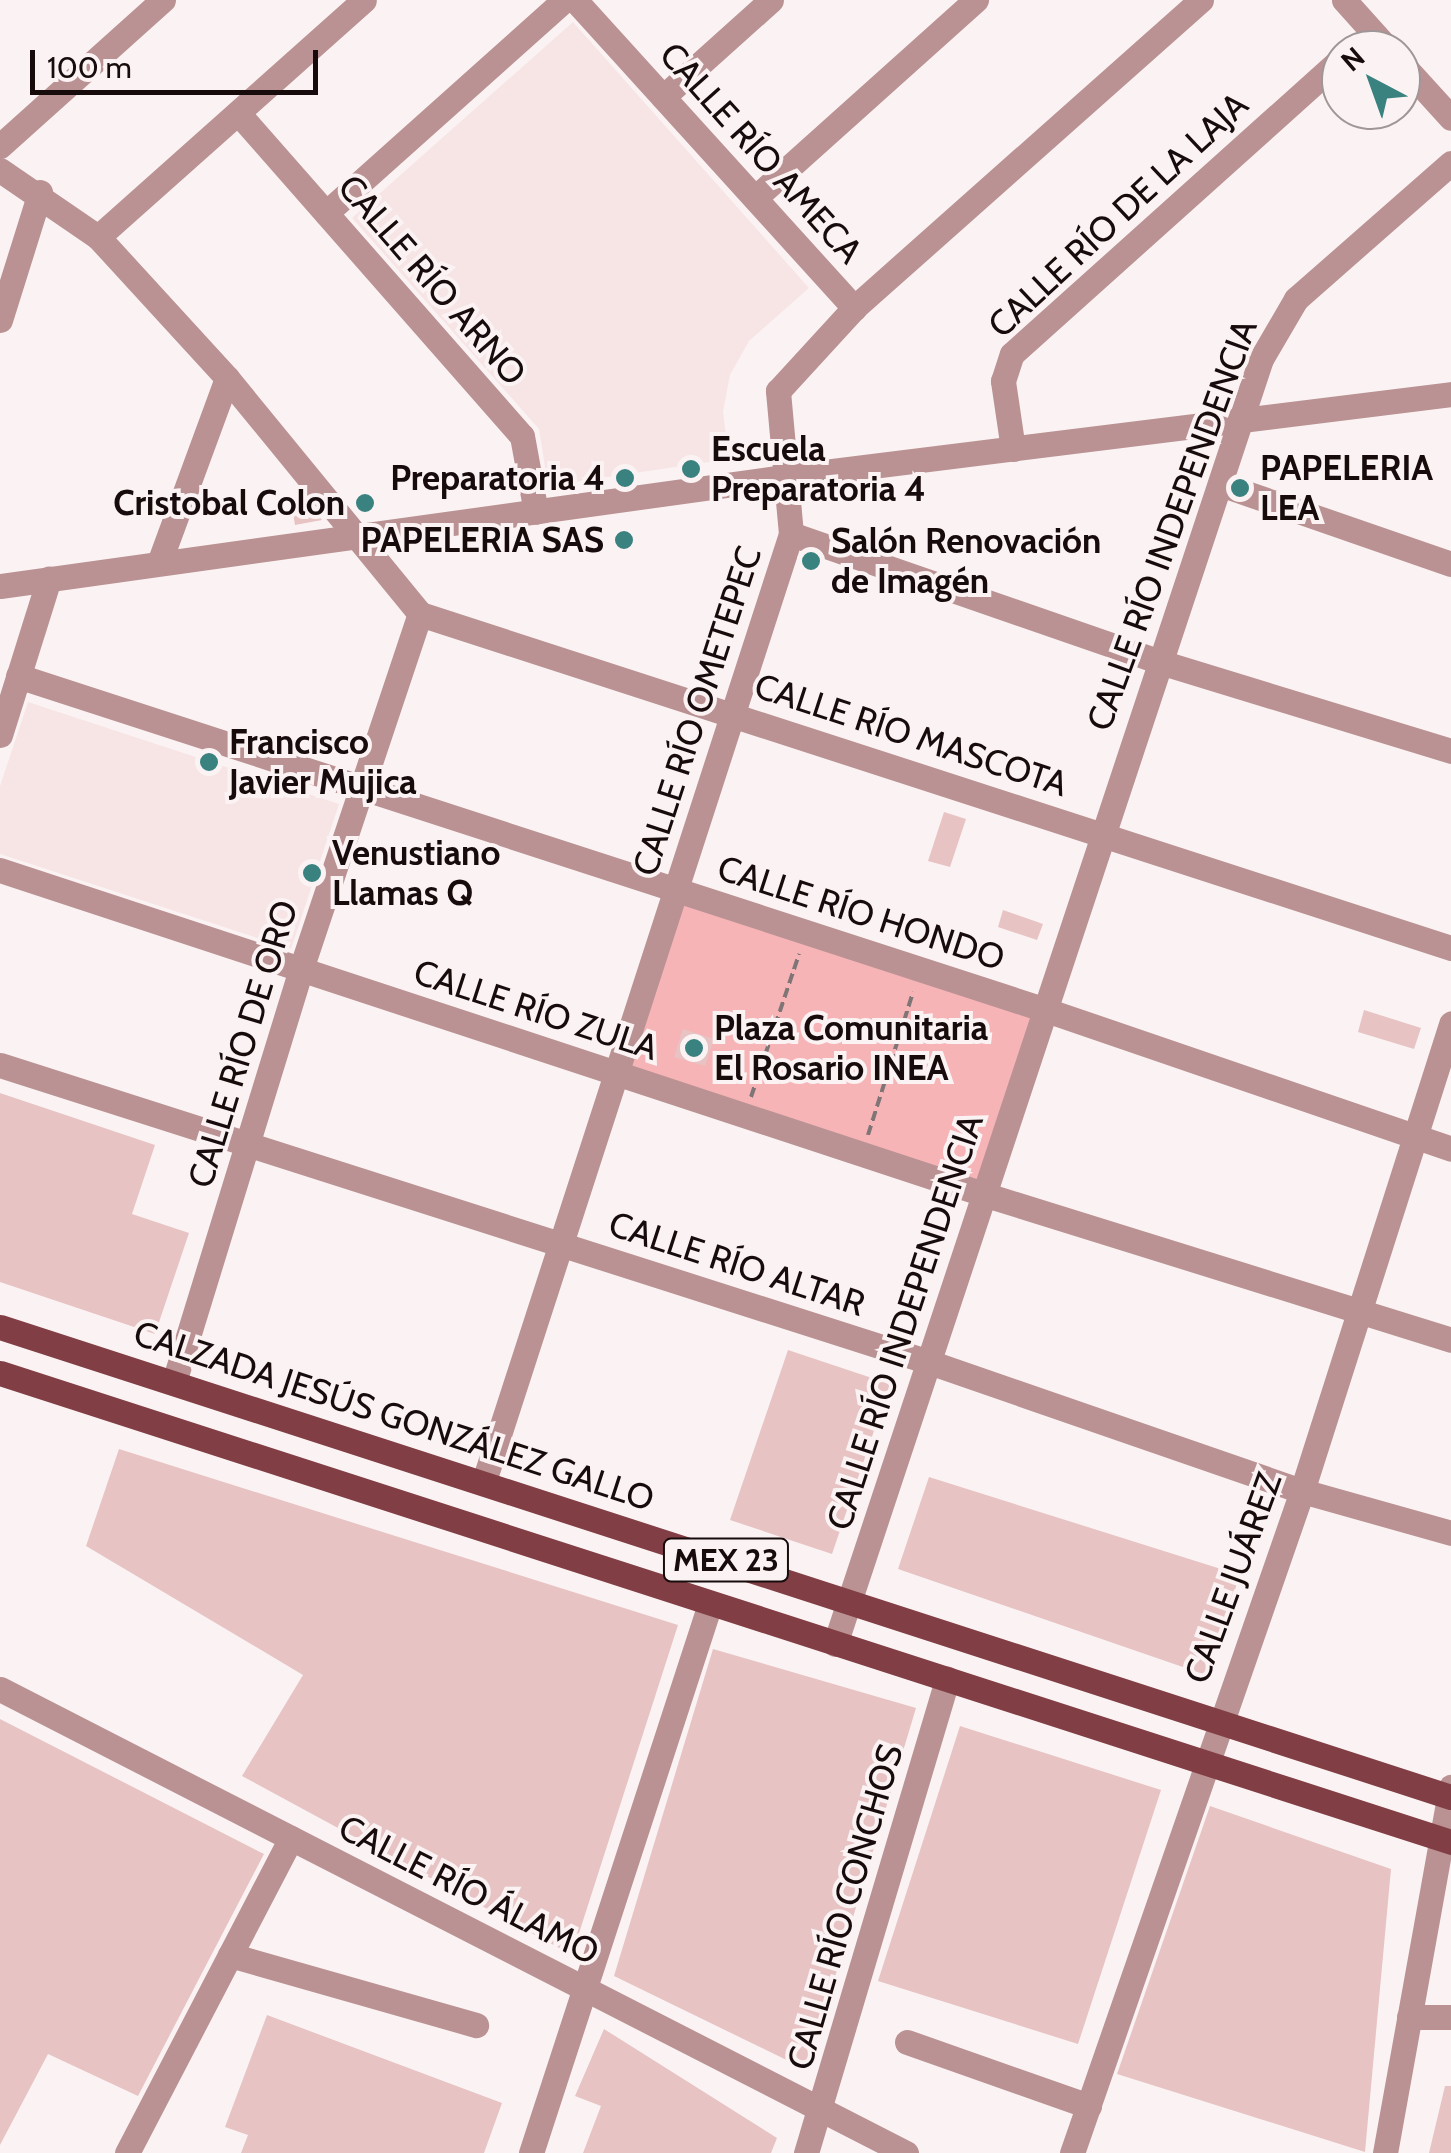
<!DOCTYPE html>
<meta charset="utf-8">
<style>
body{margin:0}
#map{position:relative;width:1451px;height:2153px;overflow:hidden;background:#fbf3f3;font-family:Cabin,sans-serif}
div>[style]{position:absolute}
.built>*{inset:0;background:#f7e5e6}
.green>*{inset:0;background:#f6b4b7}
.building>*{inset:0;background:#e7c3c4}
.path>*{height:4px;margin-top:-2px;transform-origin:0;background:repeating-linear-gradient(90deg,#807576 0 10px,transparent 0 15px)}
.minor>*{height:25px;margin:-12.5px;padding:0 12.5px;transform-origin:12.5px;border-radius:12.5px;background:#ba9293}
.major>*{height:25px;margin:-12.5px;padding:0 12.5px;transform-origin:12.5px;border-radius:12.5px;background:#813e44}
.dots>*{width:28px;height:28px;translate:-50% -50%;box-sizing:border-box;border:5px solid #fbf3f3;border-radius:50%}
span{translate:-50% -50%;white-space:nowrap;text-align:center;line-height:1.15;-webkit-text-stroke:8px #fbf3f3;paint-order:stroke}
.shield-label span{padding:2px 8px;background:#fbf3f3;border:2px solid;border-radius:8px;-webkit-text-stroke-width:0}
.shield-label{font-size:32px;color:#170b0c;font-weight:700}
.street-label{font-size:35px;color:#170b0c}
.poi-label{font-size:35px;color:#170b0c;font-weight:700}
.left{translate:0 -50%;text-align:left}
.right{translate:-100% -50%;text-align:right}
.north{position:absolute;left:1321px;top:30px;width:100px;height:100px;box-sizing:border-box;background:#fbf3f3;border:2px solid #a09697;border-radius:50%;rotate:319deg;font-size:28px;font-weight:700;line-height:40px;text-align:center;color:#170b0c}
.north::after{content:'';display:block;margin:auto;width:35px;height:45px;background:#3a827f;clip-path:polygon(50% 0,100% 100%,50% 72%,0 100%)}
.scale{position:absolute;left:30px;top:50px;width:288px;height:45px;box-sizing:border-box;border:5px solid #170b0c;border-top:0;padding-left:12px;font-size:30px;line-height:35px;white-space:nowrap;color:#170b0c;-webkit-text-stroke:8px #fbf3f3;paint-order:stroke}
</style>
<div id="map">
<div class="built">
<div style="clip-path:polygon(573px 22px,809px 288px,749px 341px,730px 375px,723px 412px,729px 459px,548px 486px,539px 429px,352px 218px)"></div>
<div style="clip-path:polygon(28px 702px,339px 804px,291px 949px,0 854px,0 786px)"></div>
</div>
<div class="green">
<div style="clip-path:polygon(679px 896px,1035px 1013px,979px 1187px,623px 1069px)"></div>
</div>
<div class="building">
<div style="clip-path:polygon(305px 499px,322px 520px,295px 525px,291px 502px)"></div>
<div style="clip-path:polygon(944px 812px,966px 819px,950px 867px,928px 861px)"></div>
<div style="clip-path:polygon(1003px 910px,1043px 924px,1037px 940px,998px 927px)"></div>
<div style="clip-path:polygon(1364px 1010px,1421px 1028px,1414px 1049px,1358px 1032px)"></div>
<div style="clip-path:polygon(683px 1029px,714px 1039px,705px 1066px,674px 1057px)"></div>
<div style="clip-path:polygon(0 1093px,155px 1145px,132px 1214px,189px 1233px,155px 1334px,0 1282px)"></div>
<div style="clip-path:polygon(788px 1350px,890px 1384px,832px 1554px,730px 1520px)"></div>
<div style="clip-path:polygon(119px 1449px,678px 1625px,572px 1955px,242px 1776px,303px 1675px,86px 1546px)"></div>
<div style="clip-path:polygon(929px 1477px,1240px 1575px,1206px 1675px,898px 1569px)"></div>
<div style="clip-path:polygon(713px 1649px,916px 1708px,807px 2070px,614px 1976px)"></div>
<div style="clip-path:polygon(0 1719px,264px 1854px,138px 2096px,48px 2054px,0 2145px)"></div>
<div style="clip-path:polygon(960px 1726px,1161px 1790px,1078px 2044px,878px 1981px)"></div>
<div style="clip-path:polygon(1210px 1806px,1391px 1869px,1365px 2152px,1117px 2074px)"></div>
<div style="clip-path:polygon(267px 2015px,502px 2103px,484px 2153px,241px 2153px,248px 2135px,225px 2127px)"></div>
<div style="clip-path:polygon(604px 2029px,777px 2138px,771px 2153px,583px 2153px,601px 2106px,575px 2096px)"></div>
<div style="clip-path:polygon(1445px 2086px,1451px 2086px,1451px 2153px,1429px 2153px)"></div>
</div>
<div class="path">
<div style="left:751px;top:1097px;width:151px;rotate:-71.4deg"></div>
<div style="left:868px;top:1135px;width:150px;rotate:-72.5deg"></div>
</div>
<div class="minor">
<div style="left:575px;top:0;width:416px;rotate:47.8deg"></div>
<div style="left:1344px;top:0;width:67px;rotate:48deg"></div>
<div style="left:1401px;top:63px;width:74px;rotate:47.7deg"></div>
<div style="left:663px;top:97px;width:145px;rotate:-41.9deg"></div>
<div style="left:238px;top:113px;width:430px;rotate:48.7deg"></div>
<div style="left:522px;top:436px;width:77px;rotate:79.6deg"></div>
<div style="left:0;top:146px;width:219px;rotate:-41.9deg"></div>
<div style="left:0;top:170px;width:119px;rotate:34.4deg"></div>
<div style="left:98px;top:237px;width:191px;rotate:47.5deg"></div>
<div style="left:227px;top:378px;width:305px;rotate:50.7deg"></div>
<div style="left:420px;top:614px;width:1084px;rotate:17.95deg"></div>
<div style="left:755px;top:198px;width:297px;rotate:-41.9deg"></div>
<div style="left:326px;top:213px;width:319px;rotate:-41.8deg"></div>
<div style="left:98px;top:237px;width:356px;rotate:-41.7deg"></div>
<div style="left:0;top:320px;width:134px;rotate:-72.6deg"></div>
<div style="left:1013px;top:449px;width:69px;rotate:-98.4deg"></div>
<div style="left:1003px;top:381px;width:28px;rotate:-72deg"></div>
<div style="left:1012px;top:354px;width:442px;rotate:-41.9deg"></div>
<div style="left:1220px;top:484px;width:244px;rotate:19.1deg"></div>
<div style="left:791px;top:534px;width:391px;rotate:19.1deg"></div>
<div style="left:1160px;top:662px;width:304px;rotate:17deg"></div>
<div style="left:159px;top:563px;width:197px;rotate:-69.8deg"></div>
<div style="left:0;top:586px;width:792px;rotate:-7.92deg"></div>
<div style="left:784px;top:477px;width:672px;rotate:-7.09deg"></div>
<div style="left:18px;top:676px;width:1078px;rotate:18deg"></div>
<div style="left:1043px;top:1009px;width:431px;rotate:18.9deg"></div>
<div style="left:0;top:735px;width:164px;rotate:-72.6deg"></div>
<div style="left:0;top:870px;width:1035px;rotate:18.24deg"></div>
<div style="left:983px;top:1194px;width:490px;rotate:17.3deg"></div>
<div style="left:0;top:1065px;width:975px;rotate:17.73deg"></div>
<div style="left:929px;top:1362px;width:395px;rotate:19.1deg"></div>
<div style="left:1302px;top:1491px;width:155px;rotate:15.7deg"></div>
<div style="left:174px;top:1382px;width:432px;rotate:-72.9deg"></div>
<div style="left:301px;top:969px;width:374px;rotate:-71.5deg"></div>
<div style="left:484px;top:1481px;width:996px;rotate:-72.04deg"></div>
<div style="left:791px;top:534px;width:144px;rotate:-95.2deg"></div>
<div style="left:778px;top:391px;width:113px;rotate:-47.5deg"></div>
<div style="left:854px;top:308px;width:464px;rotate:-41.6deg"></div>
<div style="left:835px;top:1644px;width:1354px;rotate:-71.66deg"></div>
<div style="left:1261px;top:359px;width:69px;rotate:-59.7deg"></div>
<div style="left:1296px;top:299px;width:206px;rotate:-41.3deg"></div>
<div style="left:0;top:1689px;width:1018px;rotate:27.12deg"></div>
<div style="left:230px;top:1955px;width:256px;rotate:15.9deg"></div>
<div style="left:1409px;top:2017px;width:42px"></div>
<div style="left:907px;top:2042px;width:193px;rotate:19.4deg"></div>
<div style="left:127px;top:2153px;width:355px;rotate:-62.5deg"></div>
<div style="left:531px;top:2153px;width:577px;rotate:-71.94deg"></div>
<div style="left:806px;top:2153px;width:495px;rotate:-73.4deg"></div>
<div style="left:1072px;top:2153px;width:701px;rotate:-70.84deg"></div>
<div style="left:1302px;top:1491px;width:491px;rotate:-72.3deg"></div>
<div style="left:1385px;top:2153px;width:372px;rotate:-79.8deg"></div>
</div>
<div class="major">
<div style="left:0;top:1327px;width:1525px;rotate:17.95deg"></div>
<div style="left:0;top:1373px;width:1525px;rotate:17.91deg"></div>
</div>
<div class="dots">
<div style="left:691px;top:469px;background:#3a827f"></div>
<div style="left:625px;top:478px;background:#3a827f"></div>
<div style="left:1240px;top:488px;background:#3a827f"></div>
<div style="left:365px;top:503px;background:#3a827f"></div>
<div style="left:624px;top:540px;background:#3a827f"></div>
<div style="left:811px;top:561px;background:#3a827f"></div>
<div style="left:209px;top:762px;background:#3a827f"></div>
<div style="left:312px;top:873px;background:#3a827f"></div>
<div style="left:694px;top:1048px;background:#3a827f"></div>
</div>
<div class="shield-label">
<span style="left:726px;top:1560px">MEX 23</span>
</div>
<div class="street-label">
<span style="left:761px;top:153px;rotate:48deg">CALLE RÍO AMECA</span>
<span style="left:1118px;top:215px;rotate:-43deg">CALLE RÍO DE LA LAJA</span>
<span style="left:432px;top:280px;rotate:49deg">CALLE RÍO ARNO</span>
<span style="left:1172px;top:525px;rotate:-70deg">CALLE RÍO INDEPENDENCIA</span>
<span style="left:697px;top:711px;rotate:-72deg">CALLE RÍO OMETEPEC</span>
<span style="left:911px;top:735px;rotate:18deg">CALLE RÍO MASCOTA</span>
<span style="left:861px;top:913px;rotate:18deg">CALLE RÍO HONDO</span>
<span style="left:536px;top:1010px;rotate:18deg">CALLE RÍO ZULA</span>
<span style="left:243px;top:1044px;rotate:-73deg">CALLE RÍO DE ORO</span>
<span style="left:737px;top:1264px;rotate:18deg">CALLE RÍO ALTAR</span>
<span style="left:905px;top:1322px;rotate:-72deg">CALLE RÍO INDEPENDENCIA</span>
<span style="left:394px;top:1416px;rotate:18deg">CALZADA JESÚS GONZÁLEZ GALLO</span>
<span style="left:1233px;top:1578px;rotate:-70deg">CALLE JUÁREZ</span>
<span style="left:469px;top:1890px;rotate:27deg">CALLE RÍO ÁLAMO</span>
<span style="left:845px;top:1907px;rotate:-74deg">CALLE RÍO CONCHOS</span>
</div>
<div class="poi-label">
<span class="left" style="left:711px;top:469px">Escuela<br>Preparatoria 4</span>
<span class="left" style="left:1260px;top:488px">PAPELERIA<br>LEA</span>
<span class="right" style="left:605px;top:478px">Preparatoria 4</span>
<span class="right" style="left:345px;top:503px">Cristobal Colon</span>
<span class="right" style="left:604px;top:540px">PAPELERIA SAS</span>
<span class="left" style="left:831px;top:561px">Salón Renovación<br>de Imagén</span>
<span class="left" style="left:229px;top:762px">Francisco<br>Javier Mujica</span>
<span class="left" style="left:332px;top:873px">Venustiano<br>Llamas Q</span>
<span class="left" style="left:714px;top:1048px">Plaza Comunitaria<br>El Rosario INEA</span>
</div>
<div class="north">N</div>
<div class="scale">100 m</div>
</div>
